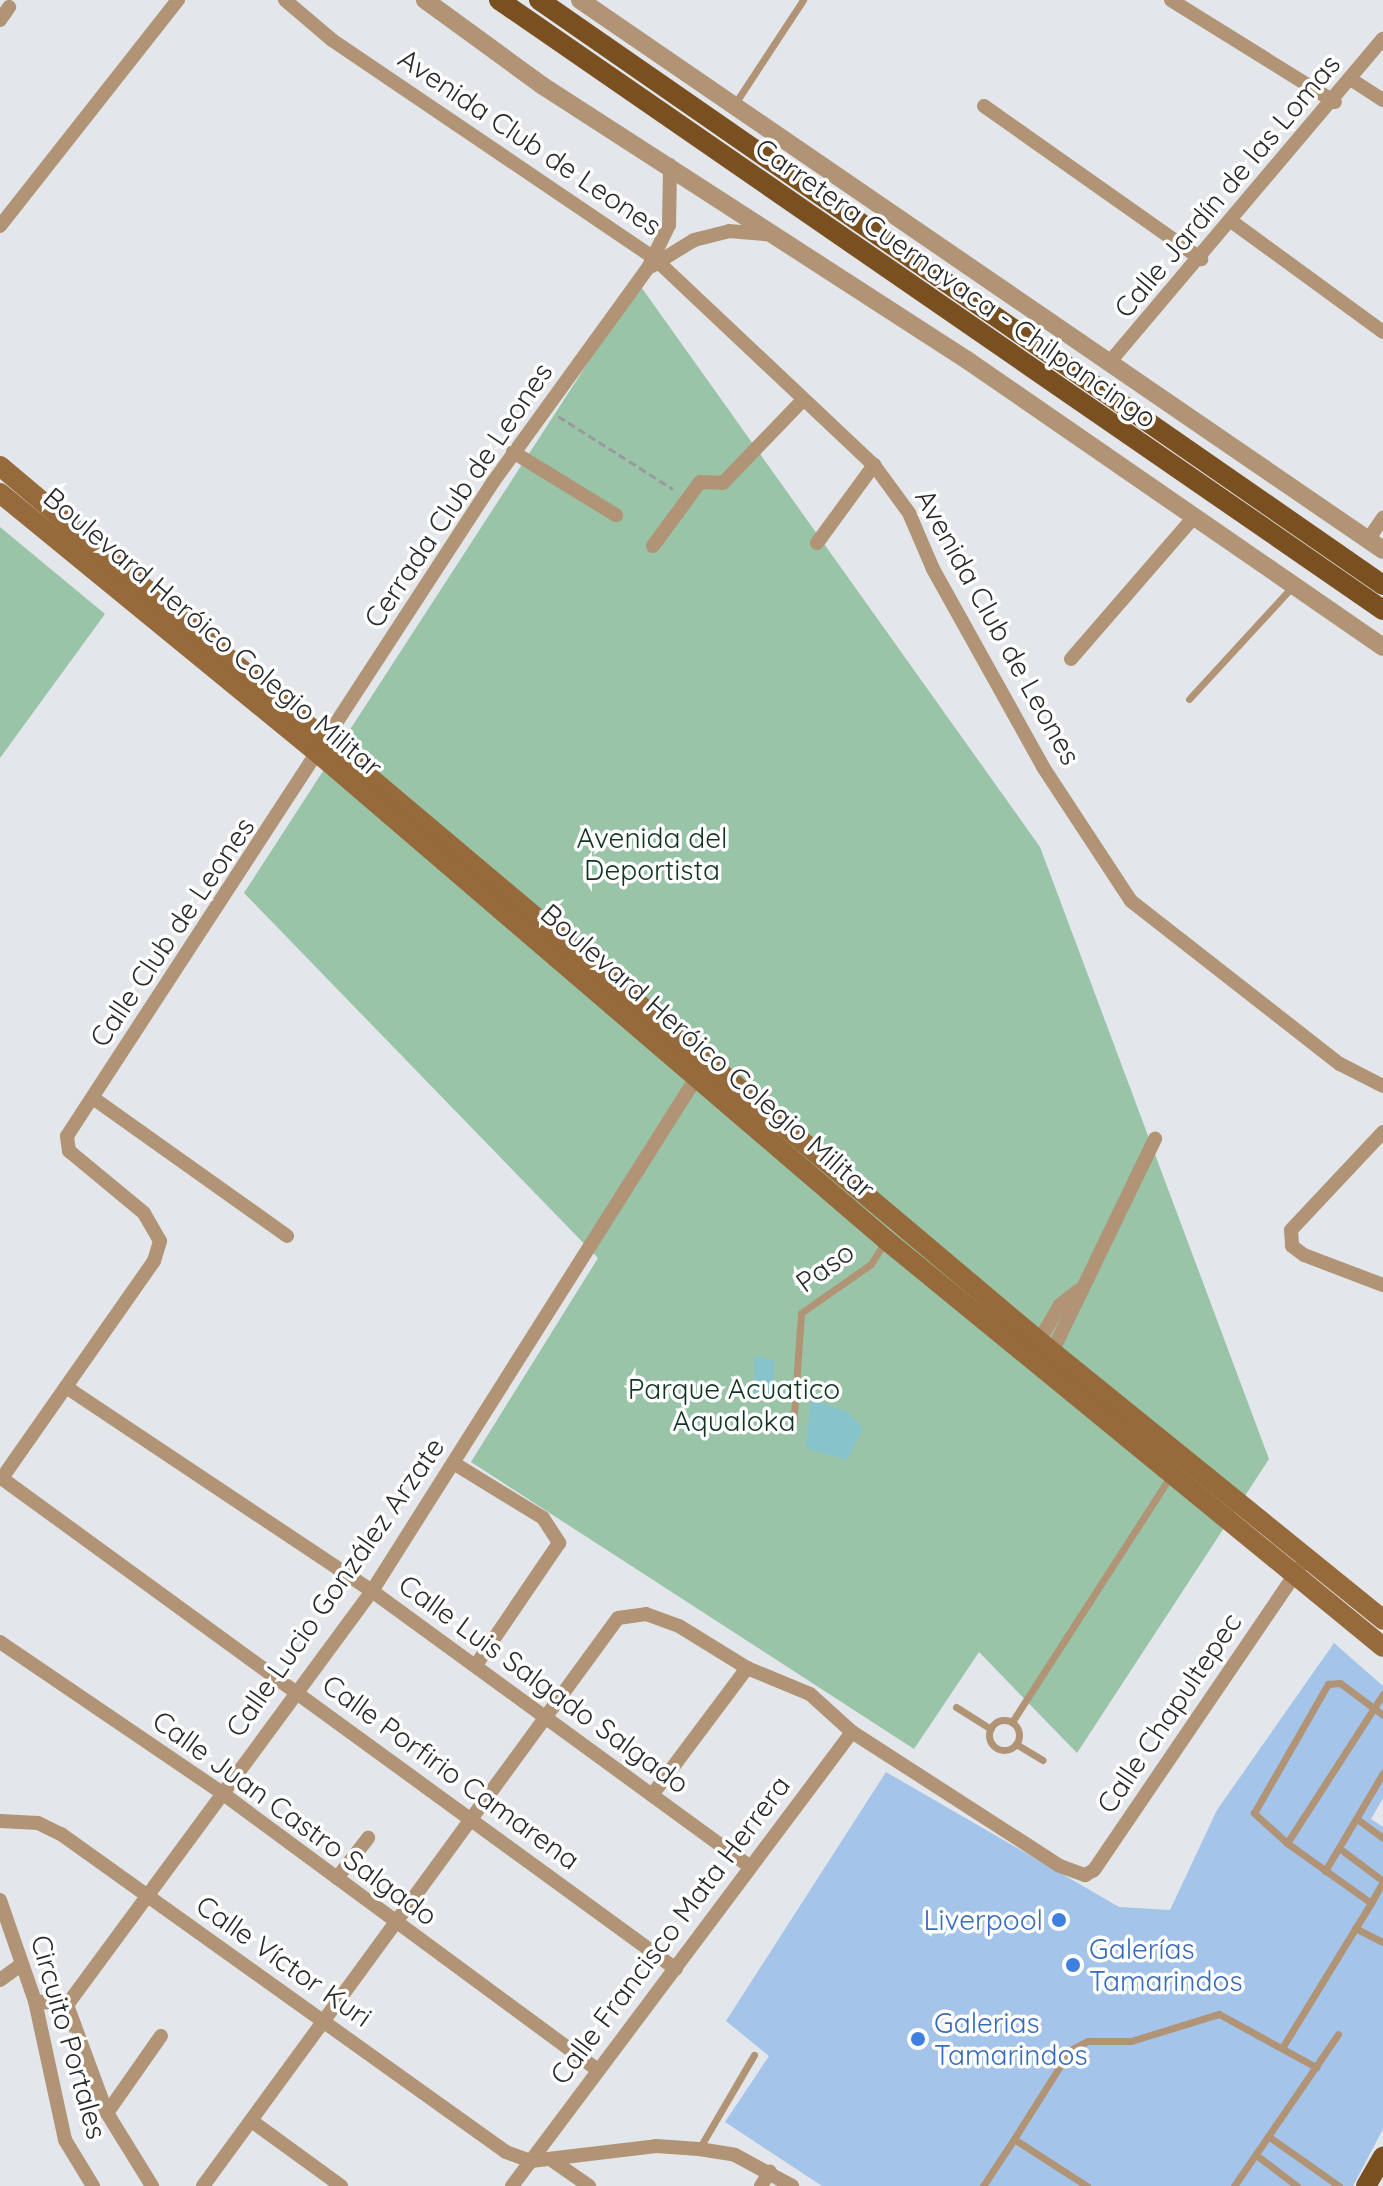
<!DOCTYPE html>
<meta charset="utf-8">
<style>
body{margin:0}
#map{position:relative;width:1383px;height:2186px;overflow:hidden;background:#e3e6ea;font-family:Quicksand,sans-serif}
div>[style]{position:absolute}
.green>*{inset:0;background:#99c4a8}
.water>*{inset:0;background:#86c3cb}
.building>*{inset:0;background:#a4c4ea}
.path>*{height:3px;margin-top:-1.5px;transform-origin:0;background:repeating-linear-gradient(90deg,#999b9e 0 8px,transparent 0 12px)}
.service>*{height:7px;margin:-3.5px;padding:0 3.5px;transform-origin:3.5px;border-radius:3.5px;background:#b19375}
.service>.ring{margin:-3.5px;padding:0;box-sizing:content-box;background:none;border:7px solid #b19375;border-radius:50%}
.minor>*{height:14px;margin:-7px;padding:0 7px;transform-origin:7px;border-radius:7px;background:#b19375}
.tertiary>*{height:18px;margin:-9px;padding:0 9px;transform-origin:9px;border-radius:9px;background:#b19375}
.secondary>*{height:20px;margin:-10px;padding:0 10px;transform-origin:10px;border-radius:10px;background:#966a3b}
.primary>*{height:20px;margin:-10px;padding:0 10px;transform-origin:10px;border-radius:10px;background:#7a5020}
.dots>*{width:22px;height:22px;translate:-50% -50%;box-sizing:border-box;border:4px solid #fff;border-radius:50%}
span{translate:-50% -50%;white-space:nowrap;text-align:center;line-height:1.15;-webkit-text-stroke:7px #fff;paint-order:stroke}
.street-label{font-size:28px;color:#292a2b}
.park-label{font-size:28px;color:#103520}
.shop-label{font-size:28px;color:#366cbe}
.right{translate:-100% -50%;text-align:right}
.left{translate:0 -50%;text-align:left}
</style>
<div id="map">
<div class="green">
<div style="clip-path:polygon(639px 284px,1040px 847px,1269px 1459px,1077px 1753px,979px 1652px,914px 1749px,471px 1462px,598px 1258px,244px 893px)"></div>
<div style="clip-path:polygon(0 527px,105px 614px,0 758px)"></div>
</div>
<div class="water">
<div style="clip-path:polygon(755px 1356px,774px 1360px,773px 1399px,753px 1398px)"></div>
<div style="clip-path:polygon(811px 1399px,848px 1412px,863px 1428px,847px 1460px,806px 1448px)"></div>
</div>
<div class="building">
<div style="clip-path:polygon(1334px 1643px,1383px 1686px,1383px 1798px,1371px 1819px,1383px 1827px,1383px 2129px,1353px 2186px,822px 2186px,725px 2122px,769px 2056px,726px 2021px,886px 1772px,1119px 1907px,1170px 1910px,1217px 1810px)"></div>
</div>
<div class="path">
<div style="left:558px;top:416px;width:136px;rotate:32.4deg"></div>
</div>
<div class="service">
<div style="left:736px;top:102px;width:122px;rotate:-56.7deg"></div>
<div style="left:1189px;top:699px;width:154px;rotate:-47.4deg"></div>
<div style="left:793px;top:1428px;width:115px;rotate:-86deg"></div>
<div style="left:801px;top:1313px;width:85px;rotate:-35deg"></div>
<div style="left:871px;top:1264px;width:26px;rotate:-58deg"></div>
<div style="left:956px;top:1707px;width:41px;rotate:32.2deg"></div>
<div class="ring" style="left:989px;top:1720px;width:23px;height:23px"></div>
<div style="left:1012px;top:1722px;width:294px;rotate:-57.2deg"></div>
<div style="left:1016px;top:1744px;width:31px;rotate:31deg"></div>
<div style="left:1357px;top:1819px;width:32px;rotate:36deg"></div>
<div style="left:1287px;top:1843px;width:45px;rotate:-137.7deg"></div>
<div style="left:1254px;top:1813px;width:149px;rotate:-60.2deg"></div>
<div style="left:1328px;top:1684px;width:12px;rotate:-5deg"></div>
<div style="left:1340px;top:1683px;width:54px;rotate:36.7deg"></div>
<div style="left:1339px;top:1848px;width:55px;rotate:36.9deg"></div>
<div style="left:1325px;top:1871px;width:114px;rotate:-59.4deg"></div>
<div style="left:1371px;top:1903px;width:25px;rotate:-61deg"></div>
<div style="left:1355px;top:1928px;width:31px;rotate:27deg"></div>
<div style="left:1282px;top:2048px;width:170px;rotate:-58.5deg"></div>
<div style="left:1371px;top:1903px;width:103px;rotate:-144.5deg"></div>
<div style="left:1287px;top:1843px;width:177px;rotate:-57.2deg"></div>
<div style="left:1268px;top:2136px;width:87px;rotate:35.2deg"></div>
<div style="left:1014px;top:2139px;width:105px;rotate:-57.8deg"></div>
<div style="left:1070px;top:2050px;width:20px;rotate:-27deg"></div>
<div style="left:1088px;top:2041px;width:43px"></div>
<div style="left:1131px;top:2041px;width:92px;rotate:-17.1deg"></div>
<div style="left:1219px;top:2014px;width:111px;rotate:28.7deg"></div>
<div style="left:699px;top:2149px;width:109px;rotate:-59.7deg"></div>
<div style="left:1256px;top:2155px;width:51px;rotate:37.1deg"></div>
<div style="left:983px;top:2186px;width:56px;rotate:-56.6deg"></div>
<div style="left:1014px;top:2139px;width:87px;rotate:32.8deg"></div>
<div style="left:1234px;top:2186px;width:184px;rotate:-55.6deg"></div>
</div>
<div class="minor">
<div style="left:285px;top:0;width:62px;rotate:40.4deg"></div>
<div style="left:332px;top:40px;width:387px;rotate:34.1deg"></div>
<div style="left:653px;top:257px;width:303px;rotate:43.3deg"></div>
<div style="left:874px;top:465px;width:59px;rotate:53.9deg"></div>
<div style="left:909px;top:513px;width:61px;rotate:66.8deg"></div>
<div style="left:933px;top:569px;width:227px;rotate:60.9deg"></div>
<div style="left:1043px;top:767px;width:160px;rotate:56.7deg"></div>
<div style="left:1131px;top:901px;width:265px;rotate:38deg"></div>
<div style="left:1340px;top:1064px;width:48px;rotate:27.1deg"></div>
<div style="left:1171px;top:0;width:193px;rotate:31.9deg"></div>
<div style="left:0;top:20px;width:16px;rotate:-55deg"></div>
<div style="left:1352px;top:80px;width:37px;rotate:33deg"></div>
<div style="left:984px;top:106px;width:266px;rotate:35.2deg"></div>
<div style="left:1231px;top:221px;width:188px;rotate:36.1deg"></div>
<div style="left:0;top:226px;width:288px;rotate:-51.8deg"></div>
<div style="left:652px;top:266px;width:49px;rotate:-31.8deg"></div>
<div style="left:694px;top:240px;width:36px;rotate:-14deg"></div>
<div style="left:729px;top:231px;width:37px;rotate:5deg"></div>
<div style="left:1108px;top:364px;width:426px;rotate:-49.8deg"></div>
<div style="left:513px;top:452px;width:121px;rotate:31.5deg"></div>
<div style="left:1368px;top:540px;width:27px;rotate:-56deg"></div>
<div style="left:817px;top:543px;width:97px;rotate:-53.8deg"></div>
<div style="left:653px;top:546px;width:79px;rotate:-53.7deg"></div>
<div style="left:700px;top:482px;width:23px;rotate:2deg"></div>
<div style="left:723px;top:483px;width:114px;rotate:-46.1deg"></div>
<div style="left:1071px;top:659px;width:188px;rotate:-49.1deg"></div>
<div style="left:93px;top:1098px;width:238px;rotate:35.4deg"></div>
<div style="left:1383px;top:1132px;width:134px;rotate:133.2deg"></div>
<div style="left:1291px;top:1230px;width:16px;rotate:86deg"></div>
<div style="left:1292px;top:1246px;width:15px;rotate:37deg"></div>
<div style="left:1304px;top:1255px;width:85px;rotate:20.8deg"></div>
<div style="left:1039px;top:1341px;width:42px;rotate:-59.7deg"></div>
<div style="left:1060px;top:1305px;width:23px;rotate:-38deg"></div>
<div style="left:1052px;top:1352px;width:237px;rotate:-64.2deg"></div>
<div style="left:66px;top:1387px;width:368px;rotate:33.7deg"></div>
<div style="left:372px;top:1591px;width:468px;rotate:36.1deg"></div>
<div style="left:455px;top:1464px;width:103px;rotate:31.5deg"></div>
<div style="left:543px;top:1518px;width:30px;rotate:57deg"></div>
<div style="left:559px;top:1543px;width:148px;rotate:124.2deg"></div>
<div style="left:0;top:1477px;width:836px;rotate:36.05deg"></div>
<div style="left:2px;top:1478px;width:265px;rotate:-55deg"></div>
<div style="left:154px;top:1261px;width:21px;rotate:-73deg"></div>
<div style="left:160px;top:1241px;width:32px;rotate:-120deg"></div>
<div style="left:144px;top:1213px;width:97px;rotate:-140.4deg"></div>
<div style="left:69px;top:1151px;width:15px;rotate:-98deg"></div>
<div style="left:67px;top:1136px;width:781px;rotate:-56.92deg"></div>
<div style="left:493px;top:482px;width:264px;rotate:-54.1deg"></div>
<div style="left:648px;top:268px;width:48px;rotate:-64deg"></div>
<div style="left:669px;top:225px;width:60px;rotate:-89deg"></div>
<div style="left:0;top:1642px;width:268px;rotate:34.2deg"></div>
<div style="left:222px;top:1793px;width:465px;rotate:36.4deg"></div>
<div style="left:652px;top:1795px;width:159px;rotate:-53.2deg"></div>
<div style="left:0;top:1821px;width:38px;rotate:3deg"></div>
<div style="left:38px;top:1823px;width:25px;rotate:26deg"></div>
<div style="left:61px;top:1834px;width:547px;rotate:35.55deg"></div>
<div style="left:506px;top:2152px;width:27px;rotate:20deg"></div>
<div style="left:531px;top:2161px;width:126px;rotate:-6.8deg"></div>
<div style="left:656px;top:2146px;width:43px;rotate:4deg"></div>
<div style="left:699px;top:2149px;width:36px;rotate:9deg"></div>
<div style="left:735px;top:2155px;width:65px;rotate:28.5deg"></div>
<div style="left:337px;top:1878px;width:51px;rotate:-52.2deg"></div>
<div style="left:0;top:1900px;width:107px;rotate:70.9deg"></div>
<div style="left:35px;top:2001px;width:142px;rotate:77.8deg"></div>
<div style="left:65px;top:2140px;width:54px;rotate:58.7deg"></div>
<div style="left:0;top:1980px;width:26px;rotate:-36deg"></div>
<div style="left:35px;top:2001px;width:32px;rotate:7deg"></div>
<div style="left:67px;top:2005px;width:514px;rotate:-53.62deg"></div>
<div style="left:372px;top:1591px;width:607px;rotate:-57.72deg"></div>
<div style="left:67px;top:2005px;width:115px;rotate:69.7deg"></div>
<div style="left:107px;top:2113px;width:86px;rotate:58.3deg"></div>
<div style="left:107px;top:2113px;width:94px;rotate:-55deg"></div>
<div style="left:253px;top:2122px;width:109px;rotate:36deg"></div>
<div style="left:553px;top:2161px;width:44px;rotate:34.8deg"></div>
<div style="left:203px;top:2186px;width:703px;rotate:-53.85deg"></div>
<div style="left:618px;top:1618px;width:28px;rotate:-8deg"></div>
<div style="left:646px;top:1614px;width:35px;rotate:20deg"></div>
<div style="left:679px;top:1626px;width:80px;rotate:31.7deg"></div>
<div style="left:747px;top:1668px;width:68px;rotate:22.4deg"></div>
<div style="left:810px;top:1694px;width:57px;rotate:42.1deg"></div>
<div style="left:852px;top:1732px;width:247px;rotate:32.8deg"></div>
<div style="left:1060px;top:1866px;width:27px;rotate:20deg"></div>
<div style="left:1085px;top:1875px;width:10px;rotate:-29deg"></div>
<div style="left:1094px;top:1870px;width:365px;rotate:-55.8deg"></div>
<div style="left:512px;top:2186px;width:567px;rotate:-53.17deg"></div>
<div style="left:761px;top:2186px;width:17px;rotate:-59deg"></div>
</div>
<div class="tertiary">
<div style="left:425px;top:0;width:146px;rotate:36.1deg"></div>
<div style="left:543px;top:86px;width:505px;rotate:32.87deg"></div>
<div style="left:967px;top:360px;width:505px;rotate:34.6deg"></div>
<div style="left:580px;top:0;width:973px;rotate:34.41deg"></div>
</div>
<div class="secondary">
<div style="left:0;top:466px;width:1358px;rotate:40.1deg"></div>
<div style="left:1039px;top:1341px;width:443px;rotate:39deg"></div>
<div style="left:0;top:493px;width:414px;rotate:39.3deg"></div>
<div style="left:320px;top:755px;width:745px;rotate:40.59deg"></div>
<div style="left:886px;top:1240px;width:642px;rotate:39.31deg"></div>
</div>
<div class="primary">
<div style="left:499px;top:0;width:1074px;rotate:34.61deg"></div>
<div style="left:539px;top:0;width:1027px;rotate:34.73deg"></div>
<div style="left:1366px;top:2186px;width:34px;rotate:-60deg"></div>
</div>
<div class="dots">
<div style="left:1059px;top:1920px;background:#3f7fe0"></div>
<div style="left:1073px;top:1965px;background:#3f7fe0"></div>
<div style="left:918px;top:2039px;background:#3f7fe0"></div>
</div>
<div class="street-label">
<span style="left:530px;top:142px;rotate:34deg">Avenida Club de Leones</span>
<span style="left:1227px;top:186px;rotate:-50deg">Calle Jardín de las Lomas</span>
<span style="left:956px;top:283px;rotate:35deg">Carretera Cuernavaca - Chilpancingo</span>
<span style="left:458px;top:495px;rotate:-56deg">Cerrada Club de Leones</span>
<span style="left:998px;top:627px;rotate:61deg">Avenida Club de Leones</span>
<span style="left:213px;top:632px;rotate:40deg">Boulevard Heróico Colegio Militar</span>
<span style="left:172px;top:932px;rotate:-56deg">Calle Club de Leones</span>
<span style="left:708px;top:1051px;rotate:41deg">Boulevard Heróico Colegio Militar</span>
<span style="left:825px;top:1267px;rotate:-36deg">Paso</span>
<span style="left:335px;top:1587px;rotate:-55deg">Calle Lucio González Arzate</span>
<span style="left:544px;top:1684px;rotate:36deg">Calle Luis Salgado Salgado</span>
<span style="left:1169px;top:1713px;rotate:-56deg">Calle Chapultepec</span>
<span style="left:451px;top:1772px;rotate:36deg">Calle Porfirio Camarena</span>
<span style="left:295px;top:1818px;rotate:36deg">Calle Juan Castro Salgado</span>
<span style="left:670px;top:1930px;rotate:-53deg">Calle Francisco Mata Herrera</span>
<span style="left:284px;top:1961px;rotate:35deg">Calle Víctor Kuri</span>
<span style="left:69px;top:2037px;rotate:74deg">Circuito Portales</span>
</div>
<div class="park-label">
<span style="left:652px;top:854px">Avenida del<br>Deportista</span>
<span style="left:734px;top:1405px">Parque Acuatico<br>Aqualoka</span>
</div>
<div class="shop-label">
<span class="right" style="left:1043px;top:1920px">Liverpool</span>
<span class="left" style="left:1089px;top:1965px">Galerías<br>Tamarindos</span>
<span class="left" style="left:934px;top:2039px">Galerias<br>Tamarindos</span>
</div>
</div>
